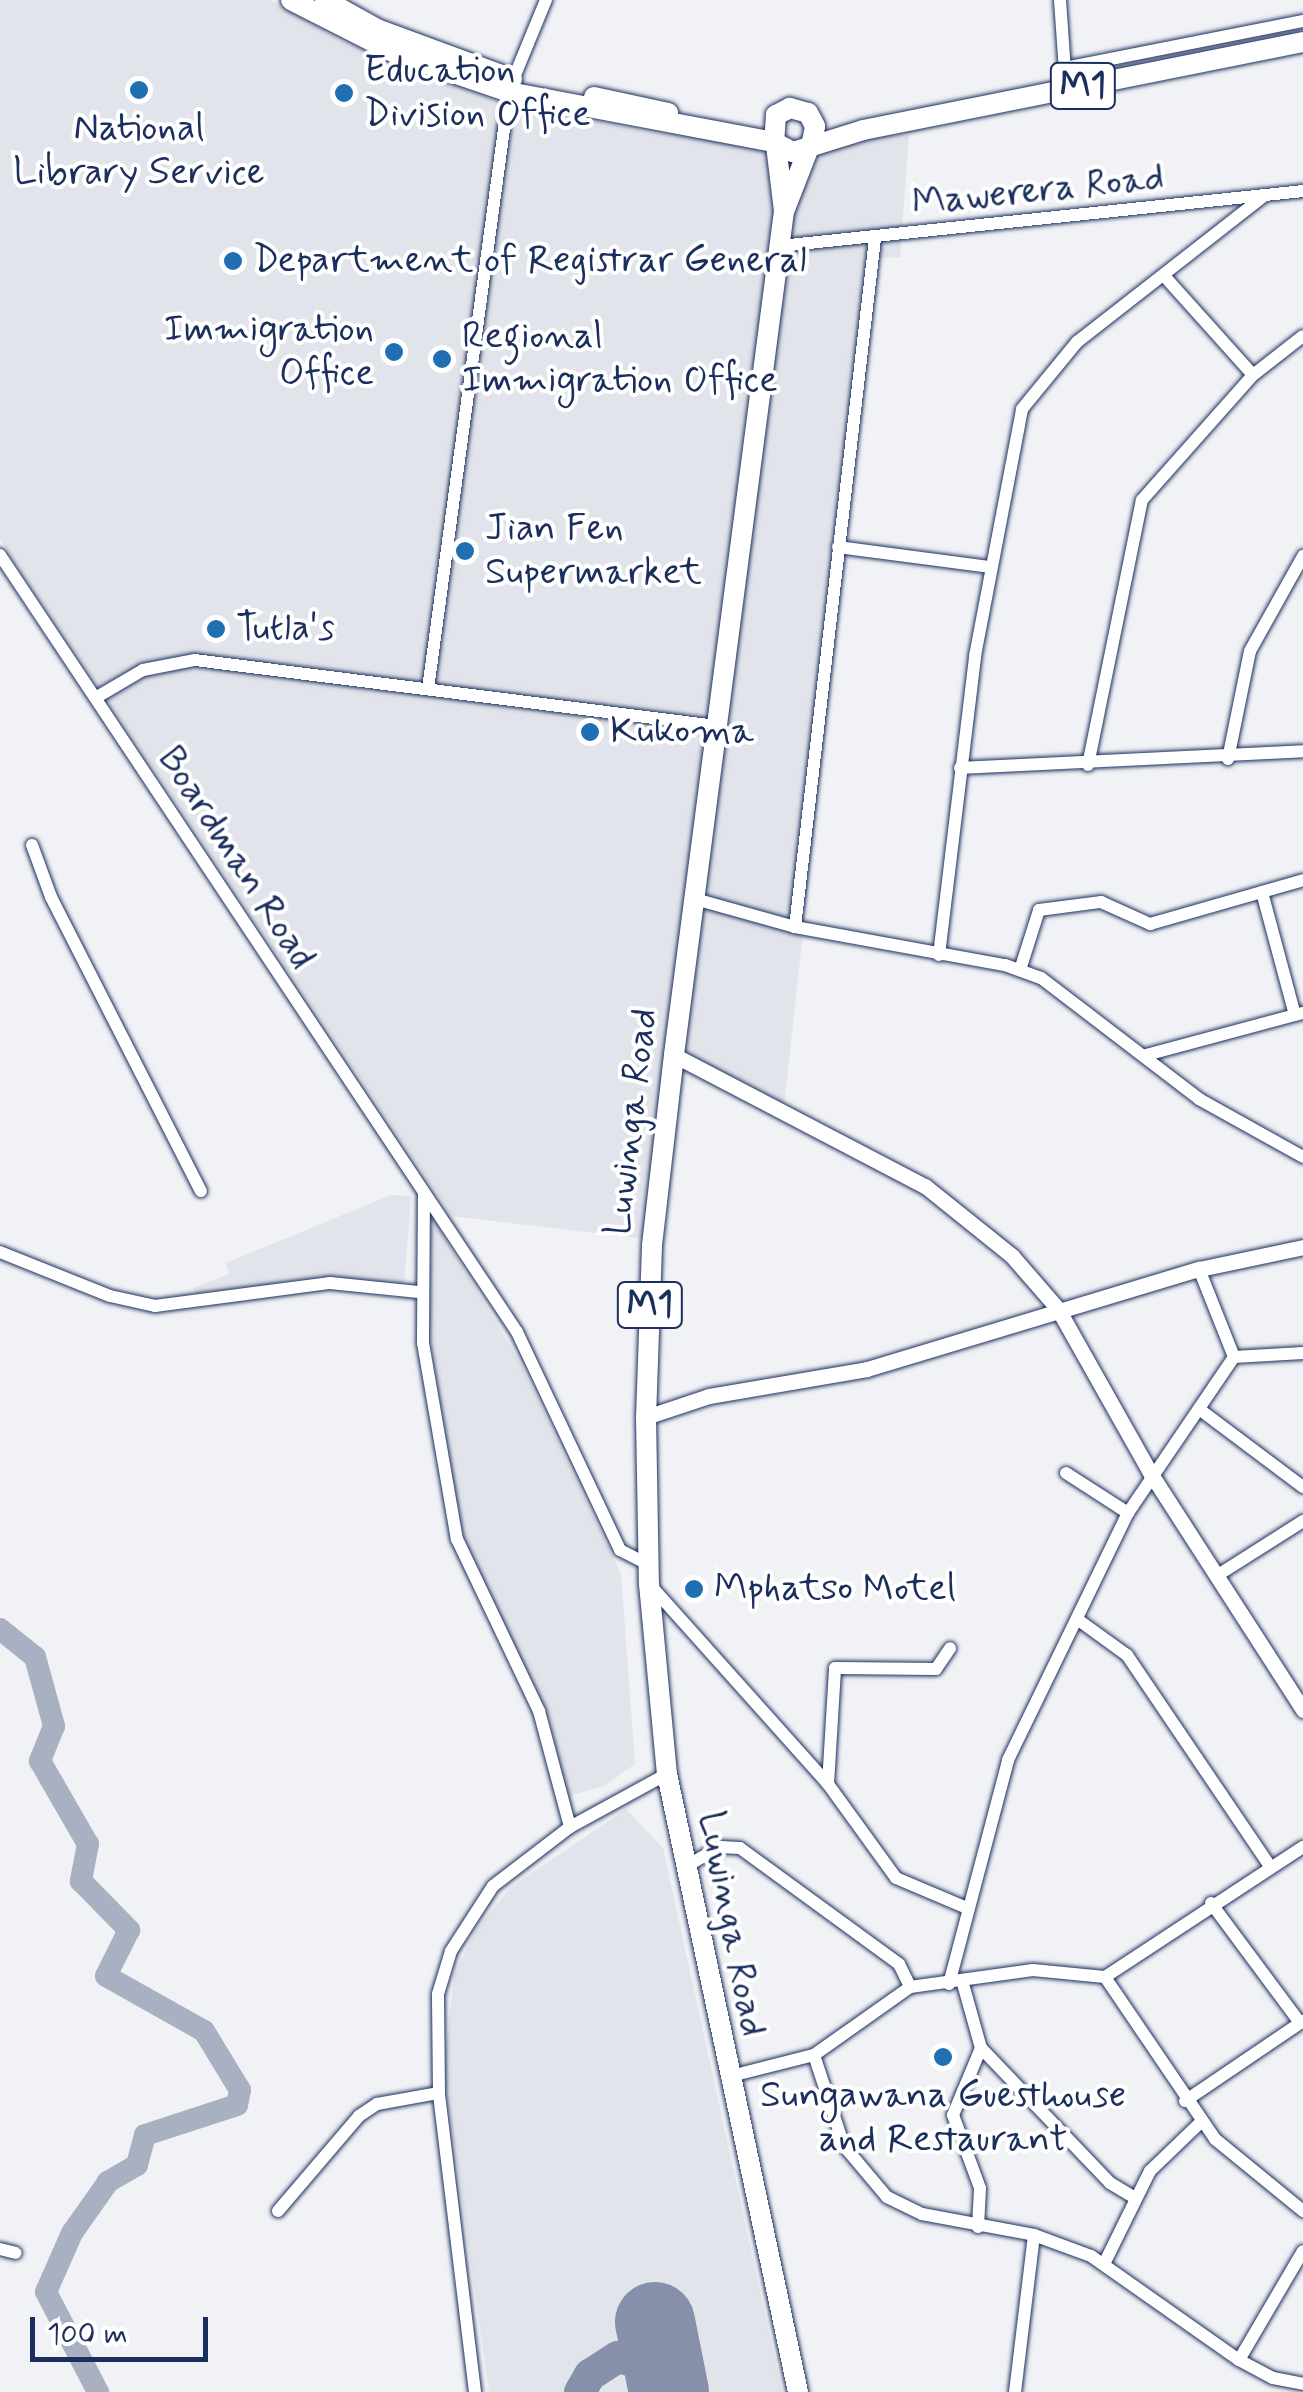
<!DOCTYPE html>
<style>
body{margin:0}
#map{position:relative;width:1303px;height:2392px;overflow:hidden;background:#f1f2f5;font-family:Mynerve,sans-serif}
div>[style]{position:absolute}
.built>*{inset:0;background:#e1e4ea}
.river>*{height:22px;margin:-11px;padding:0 11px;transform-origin:11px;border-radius:11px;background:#a8b0c2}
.taxiway>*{height:32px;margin:-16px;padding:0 16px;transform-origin:16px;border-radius:16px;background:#8690aa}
.runway>*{height:80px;margin:-40px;padding:0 40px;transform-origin:40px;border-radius:40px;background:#8690aa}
.roads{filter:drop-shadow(0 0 2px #1b2f5e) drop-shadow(0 0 2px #1b2f5e)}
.minor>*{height:12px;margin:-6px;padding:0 6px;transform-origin:6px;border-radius:6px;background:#fff}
.tertiary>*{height:15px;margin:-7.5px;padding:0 7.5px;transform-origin:7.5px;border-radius:7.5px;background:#fff}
.trunk>*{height:20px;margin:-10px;padding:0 10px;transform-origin:10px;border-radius:10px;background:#fff}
.dots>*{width:28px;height:28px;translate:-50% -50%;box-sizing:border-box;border:5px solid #fff;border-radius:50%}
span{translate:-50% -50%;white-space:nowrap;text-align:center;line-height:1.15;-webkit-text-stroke:8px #fff;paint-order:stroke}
.shield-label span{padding:2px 8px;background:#fff;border:2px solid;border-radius:8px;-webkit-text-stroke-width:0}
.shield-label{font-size:35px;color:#1b2f5e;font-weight:700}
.poi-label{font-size:38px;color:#1b2f5e}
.left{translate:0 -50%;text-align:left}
.right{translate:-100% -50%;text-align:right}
.street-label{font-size:38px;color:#1b2f5e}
.scale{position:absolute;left:30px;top:2317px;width:178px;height:45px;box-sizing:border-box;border:5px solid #1b2f5e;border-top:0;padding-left:12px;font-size:30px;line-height:35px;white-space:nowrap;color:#1b2f5e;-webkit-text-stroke:8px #fff;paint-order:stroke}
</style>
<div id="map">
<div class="built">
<div style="clip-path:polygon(0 0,270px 0,340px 40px,494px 100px,647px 132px,755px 143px,909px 135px,900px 257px,877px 258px,784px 1106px,667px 1056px,646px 1239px,452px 1216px,0 539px)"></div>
<div style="clip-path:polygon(391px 1195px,411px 1196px,404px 1286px,289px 1281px,201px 1302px,193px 1288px,229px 1274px,226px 1263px)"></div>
<div style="clip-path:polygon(430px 1214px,519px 1360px,621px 1574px,635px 1764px,604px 1786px,565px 1797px,551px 1722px,462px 1540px,426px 1310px)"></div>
<div style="clip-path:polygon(626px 1809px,663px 1848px,782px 2392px,489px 2392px,444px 2073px,454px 1975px,476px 1930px,510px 1888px)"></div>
</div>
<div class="river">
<div style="left:0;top:1629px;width:45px;rotate:38.7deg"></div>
<div style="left:35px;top:1657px;width:72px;rotate:74.6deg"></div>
<div style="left:54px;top:1726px;width:38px;rotate:112deg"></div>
<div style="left:40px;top:1761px;width:96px;rotate:60deg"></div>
<div style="left:88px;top:1844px;width:38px;rotate:101deg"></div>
<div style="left:81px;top:1881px;width:69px;rotate:45.6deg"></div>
<div style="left:129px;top:1930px;width:51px;rotate:116.6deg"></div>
<div style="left:106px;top:1976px;width:112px;rotate:29.3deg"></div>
<div style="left:204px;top:2031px;width:69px;rotate:58.6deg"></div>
<div style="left:240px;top:2090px;width:15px;rotate:101deg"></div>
<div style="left:237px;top:2105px;width:97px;rotate:161.9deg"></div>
<div style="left:145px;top:2135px;width:31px;rotate:105deg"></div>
<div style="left:137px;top:2165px;width:34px;rotate:150deg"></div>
<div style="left:108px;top:2182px;width:62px;rotate:125.2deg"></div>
<div style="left:72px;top:2233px;width:64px;rotate:113.8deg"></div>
<div style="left:46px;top:2292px;width:113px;rotate:62.5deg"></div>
</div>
<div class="taxiway">
<div style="left:580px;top:2392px;width:20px;rotate:-60deg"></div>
<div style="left:590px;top:2375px;width:33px;rotate:-33deg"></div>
<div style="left:618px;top:2357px;width:28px;rotate:15deg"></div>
<div style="left:645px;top:2364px;width:30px;rotate:42deg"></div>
</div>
<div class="runway">
<div style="left:655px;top:2322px;width:71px;rotate:78.7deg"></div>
</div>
<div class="roads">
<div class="minor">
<div style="left:1060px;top:0;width:72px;rotate:86deg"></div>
<div style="left:1065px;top:68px;width:243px;rotate:-11.2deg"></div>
<div style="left:513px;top:80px;width:87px;rotate:-67.6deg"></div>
<div style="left:780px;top:246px;width:526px;rotate:-6deg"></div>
<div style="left:1166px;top:278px;width:130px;rotate:48.1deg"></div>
<div style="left:838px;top:547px;width:152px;rotate:7.5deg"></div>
<div style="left:0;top:555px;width:933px;rotate:56.36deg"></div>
<div style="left:517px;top:1332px;width:241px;rotate:64.7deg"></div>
<div style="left:620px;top:1550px;width:33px;rotate:27deg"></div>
<div style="left:428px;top:689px;width:602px;rotate:-82.27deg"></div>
<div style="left:97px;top:697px;width:53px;rotate:-30.4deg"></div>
<div style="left:143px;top:670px;width:53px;rotate:-10.9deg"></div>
<div style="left:195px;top:660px;width:526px;rotate:7.21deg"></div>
<div style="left:1228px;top:759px;width:110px;rotate:-78.5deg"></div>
<div style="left:1250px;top:651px;width:109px;rotate:-60.8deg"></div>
<div style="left:1088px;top:765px;width:270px;rotate:-78.5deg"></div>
<div style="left:1142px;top:500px;width:167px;rotate:-48.4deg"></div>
<div style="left:1253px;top:375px;width:63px;rotate:-38deg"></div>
<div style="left:960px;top:768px;width:343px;rotate:-2.8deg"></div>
<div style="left:32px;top:845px;width:55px;rotate:69.9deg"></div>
<div style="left:51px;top:897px;width:330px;rotate:63deg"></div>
<div style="left:1262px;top:892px;width:127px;rotate:75deg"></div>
<div style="left:695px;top:899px;width:104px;rotate:15.6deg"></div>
<div style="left:795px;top:927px;width:213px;rotate:10.3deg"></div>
<div style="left:1005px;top:965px;width:38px;rotate:20deg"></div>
<div style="left:1041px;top:978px;width:199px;rotate:37.4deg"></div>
<div style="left:1199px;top:1099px;width:119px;rotate:29.1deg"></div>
<div style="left:795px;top:927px;width:693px;rotate:-83.37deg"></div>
<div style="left:939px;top:955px;width:301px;rotate:-83.1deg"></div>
<div style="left:975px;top:656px;width:251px;rotate:-79.2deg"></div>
<div style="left:1022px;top:409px;width:87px;rotate:-50.6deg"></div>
<div style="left:1077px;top:342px;width:237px;rotate:-38deg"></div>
<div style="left:1020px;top:970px;width:63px;rotate:-72.4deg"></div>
<div style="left:1039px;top:910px;width:63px;rotate:-7.4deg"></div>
<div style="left:1101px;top:902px;width:54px;rotate:24.2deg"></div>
<div style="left:1150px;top:924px;width:159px;rotate:-16deg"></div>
<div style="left:1146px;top:1055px;width:163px;rotate:-15deg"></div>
<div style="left:424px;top:1193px;width:150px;rotate:90.4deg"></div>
<div style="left:423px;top:1343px;width:199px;rotate:80.2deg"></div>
<div style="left:457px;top:1539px;width:191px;rotate:64.5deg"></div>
<div style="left:539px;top:1711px;width:120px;rotate:75deg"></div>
<div style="left:0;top:1252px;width:118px;rotate:21.8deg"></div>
<div style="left:110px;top:1296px;width:46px;rotate:12.5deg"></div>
<div style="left:155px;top:1306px;width:177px;rotate:-7.5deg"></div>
<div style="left:330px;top:1283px;width:89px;rotate:5.8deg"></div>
<div style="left:1199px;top:1269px;width:95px;rotate:68.3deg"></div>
<div style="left:1234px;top:1357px;width:69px;rotate:-3.3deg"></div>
<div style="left:1199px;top:1409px;width:130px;rotate:36.9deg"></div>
<div style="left:1066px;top:1473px;width:74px;rotate:32.8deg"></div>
<div style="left:1218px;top:1575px;width:101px;rotate:-32.4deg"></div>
<div style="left:651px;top:1586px;width:266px;rotate:48.2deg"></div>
<div style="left:828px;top:1784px;width:116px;rotate:54.1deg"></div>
<div style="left:896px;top:1878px;width:77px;rotate:22.9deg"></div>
<div style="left:1077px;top:1619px;width:62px;rotate:35.8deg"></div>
<div style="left:1127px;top:1655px;width:255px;rotate:55.9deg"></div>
<div style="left:828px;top:1784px;width:116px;rotate:-86.5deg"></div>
<div style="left:835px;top:1668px;width:101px;rotate:0.6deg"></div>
<div style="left:936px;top:1669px;width:25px;rotate:-56deg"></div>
<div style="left:683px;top:1868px;width:43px;rotate:-29.6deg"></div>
<div style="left:720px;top:1847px;width:20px;rotate:3deg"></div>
<div style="left:740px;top:1848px;width:197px;rotate:36.1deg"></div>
<div style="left:899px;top:1964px;width:25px;rotate:64deg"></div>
<div style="left:1211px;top:1903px;width:149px;rotate:53.4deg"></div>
<div style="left:1105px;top:1977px;width:237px;rotate:-33.3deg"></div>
<div style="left:949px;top:1984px;width:232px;rotate:-75.2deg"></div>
<div style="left:1008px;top:1760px;width:275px;rotate:-64.1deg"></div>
<div style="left:1128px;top:1513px;width:189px;rotate:-55.8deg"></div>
<div style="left:963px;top:1984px;width:66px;rotate:74.3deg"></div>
<div style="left:981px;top:2048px;width:187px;rotate:46.3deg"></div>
<div style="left:1110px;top:2183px;width:29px;rotate:31deg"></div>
<div style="left:814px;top:2055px;width:96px;rotate:71.8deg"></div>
<div style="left:844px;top:2146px;width:67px;rotate:49.9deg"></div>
<div style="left:887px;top:2197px;width:39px;rotate:26deg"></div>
<div style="left:922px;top:2214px;width:114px;rotate:10.6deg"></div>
<div style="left:1034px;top:2235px;width:61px;rotate:20.2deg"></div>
<div style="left:1091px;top:2256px;width:181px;rotate:35.1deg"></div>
<div style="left:1239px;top:2360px;width:126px;rotate:-59.6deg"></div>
<div style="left:727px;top:2077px;width:90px;rotate:-14.2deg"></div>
<div style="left:814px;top:2055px;width:118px;rotate:-35.3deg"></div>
<div style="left:910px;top:1987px;width:124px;rotate:-7.9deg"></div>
<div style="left:1033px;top:1970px;width:72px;rotate:5.6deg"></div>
<div style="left:1105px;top:1977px;width:196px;rotate:55.8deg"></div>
<div style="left:1215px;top:2139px;width:114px;rotate:39.3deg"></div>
<div style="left:1185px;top:2101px;width:143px;rotate:-34.1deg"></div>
<div style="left:278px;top:2211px;width:125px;rotate:-49.5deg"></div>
<div style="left:359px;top:2116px;width:22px;rotate:-34deg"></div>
<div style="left:377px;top:2104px;width:63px;rotate:-10.1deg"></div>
<div style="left:978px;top:2227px;width:39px;rotate:-87deg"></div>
<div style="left:980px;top:2188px;width:78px;rotate:-110.3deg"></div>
<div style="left:953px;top:2115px;width:73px;rotate:-67.3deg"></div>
<div style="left:0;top:2249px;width:16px;rotate:14deg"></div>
<div style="left:1104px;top:2264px;width:104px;rotate:-63.7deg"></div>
<div style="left:1150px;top:2171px;width:71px;rotate:-43.9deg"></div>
<div style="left:1239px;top:2360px;width:38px;rotate:28deg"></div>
<div style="left:1273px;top:2378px;width:31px;rotate:11deg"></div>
<div style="left:475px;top:2392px;width:301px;rotate:-96.9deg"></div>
<div style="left:439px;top:2093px;width:99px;rotate:-90.6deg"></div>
<div style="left:438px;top:1994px;width:45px;rotate:-73.2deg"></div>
<div style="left:451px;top:1951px;width:77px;rotate:-57.1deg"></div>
<div style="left:493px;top:1886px;width:97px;rotate:-37.5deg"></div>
<div style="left:570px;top:1827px;width:111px;rotate:-28.7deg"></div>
<div style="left:1015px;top:2392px;width:158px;rotate:-83.1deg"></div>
</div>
<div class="tertiary">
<div style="left:674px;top:1055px;width:283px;rotate:27.6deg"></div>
<div style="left:925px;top:1186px;width:112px;rotate:38.8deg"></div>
<div style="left:1012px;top:1256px;width:70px;rotate:49deg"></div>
<div style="left:1058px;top:1309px;width:189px;rotate:60.6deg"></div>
<div style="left:1151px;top:1474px;width:281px;rotate:57.2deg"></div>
<div style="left:646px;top:1417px;width:66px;rotate:-18.4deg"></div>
<div style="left:709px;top:1396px;width:160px;rotate:-9.7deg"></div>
<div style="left:867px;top:1369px;width:347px;rotate:-16.8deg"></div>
<div style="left:1199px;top:1269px;width:106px;rotate:-11.9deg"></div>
</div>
<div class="trunk">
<div style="left:291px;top:0;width:117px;rotate:27deg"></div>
<div style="left:395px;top:53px;width:120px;rotate:18.9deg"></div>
<div style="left:509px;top:92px;width:270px;rotate:10.7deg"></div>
<div style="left:325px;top:0;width:60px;rotate:29.1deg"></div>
<div style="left:377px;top:29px;width:144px;rotate:20.3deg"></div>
<div style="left:594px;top:97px;width:76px;rotate:12.2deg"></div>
<div style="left:812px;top:142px;width:16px;rotate:-79deg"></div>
<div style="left:815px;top:126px;width:15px;rotate:-118deg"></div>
<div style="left:808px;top:113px;width:19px;rotate:-164deg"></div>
<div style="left:790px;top:108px;width:16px;rotate:153deg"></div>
<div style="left:776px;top:115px;width:27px;rotate:94deg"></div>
<div style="left:774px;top:142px;width:21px;rotate:28deg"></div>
<div style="left:793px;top:152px;width:73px;rotate:-17.4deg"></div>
<div style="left:863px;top:130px;width:449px;rotate:-11.3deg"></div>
<div style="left:776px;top:145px;width:66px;rotate:83.1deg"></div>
<div style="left:784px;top:211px;width:851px;rotate:97.43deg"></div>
<div style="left:674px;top:1055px;width:192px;rotate:96.6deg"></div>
<div style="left:652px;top:1246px;width:171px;rotate:92deg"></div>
<div style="left:646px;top:1417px;width:167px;rotate:89deg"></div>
<div style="left:649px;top:1584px;width:191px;rotate:84.6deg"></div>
<div style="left:667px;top:1774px;width:632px;rotate:78.03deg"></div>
<div style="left:785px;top:209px;width:69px;rotate:-68.7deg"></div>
</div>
</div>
<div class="dots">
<div style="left:139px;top:90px;background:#1f6fb2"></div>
<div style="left:344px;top:93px;background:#1f6fb2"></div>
<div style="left:233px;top:261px;background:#1f6fb2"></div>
<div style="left:394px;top:352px;background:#1f6fb2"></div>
<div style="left:442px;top:359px;background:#1f6fb2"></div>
<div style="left:465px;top:551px;background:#1f6fb2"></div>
<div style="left:216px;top:629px;background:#1f6fb2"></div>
<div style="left:590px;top:732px;background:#1f6fb2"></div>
<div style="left:694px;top:1589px;background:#1f6fb2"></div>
<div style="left:943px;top:2057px;background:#1f6fb2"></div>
</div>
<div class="shield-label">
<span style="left:1083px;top:86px">M1</span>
<span style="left:650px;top:1305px">M1</span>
</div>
<div class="poi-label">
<span class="left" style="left:364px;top:93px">Education<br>Division Office</span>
<span style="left:139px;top:151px">National<br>Library Service</span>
<span class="left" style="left:253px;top:261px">Department of Registrar General</span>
<span class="right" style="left:374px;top:352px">Immigration<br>Office</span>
<span class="left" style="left:462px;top:359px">Regional<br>Immigration Office</span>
<span class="left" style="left:485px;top:551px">Jian Fen<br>Supermarket</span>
<span class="left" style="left:236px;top:629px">Tutla's</span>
<span class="left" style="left:610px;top:732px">Kukoma</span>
<span class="left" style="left:714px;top:1589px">Mphatso Motel</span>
<span style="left:943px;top:2118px">Sungawana Guesthouse<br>and Restaurant</span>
</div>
<div class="street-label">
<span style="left:1038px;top:191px;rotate:-6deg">Mawerera Road</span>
<span style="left:236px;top:858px;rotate:57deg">Boardman Road</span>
<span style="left:632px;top:1122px;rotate:-83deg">Luwinga Road</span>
<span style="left:731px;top:1924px;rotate:79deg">Luwinga Road</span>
</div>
<div class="scale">100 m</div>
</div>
